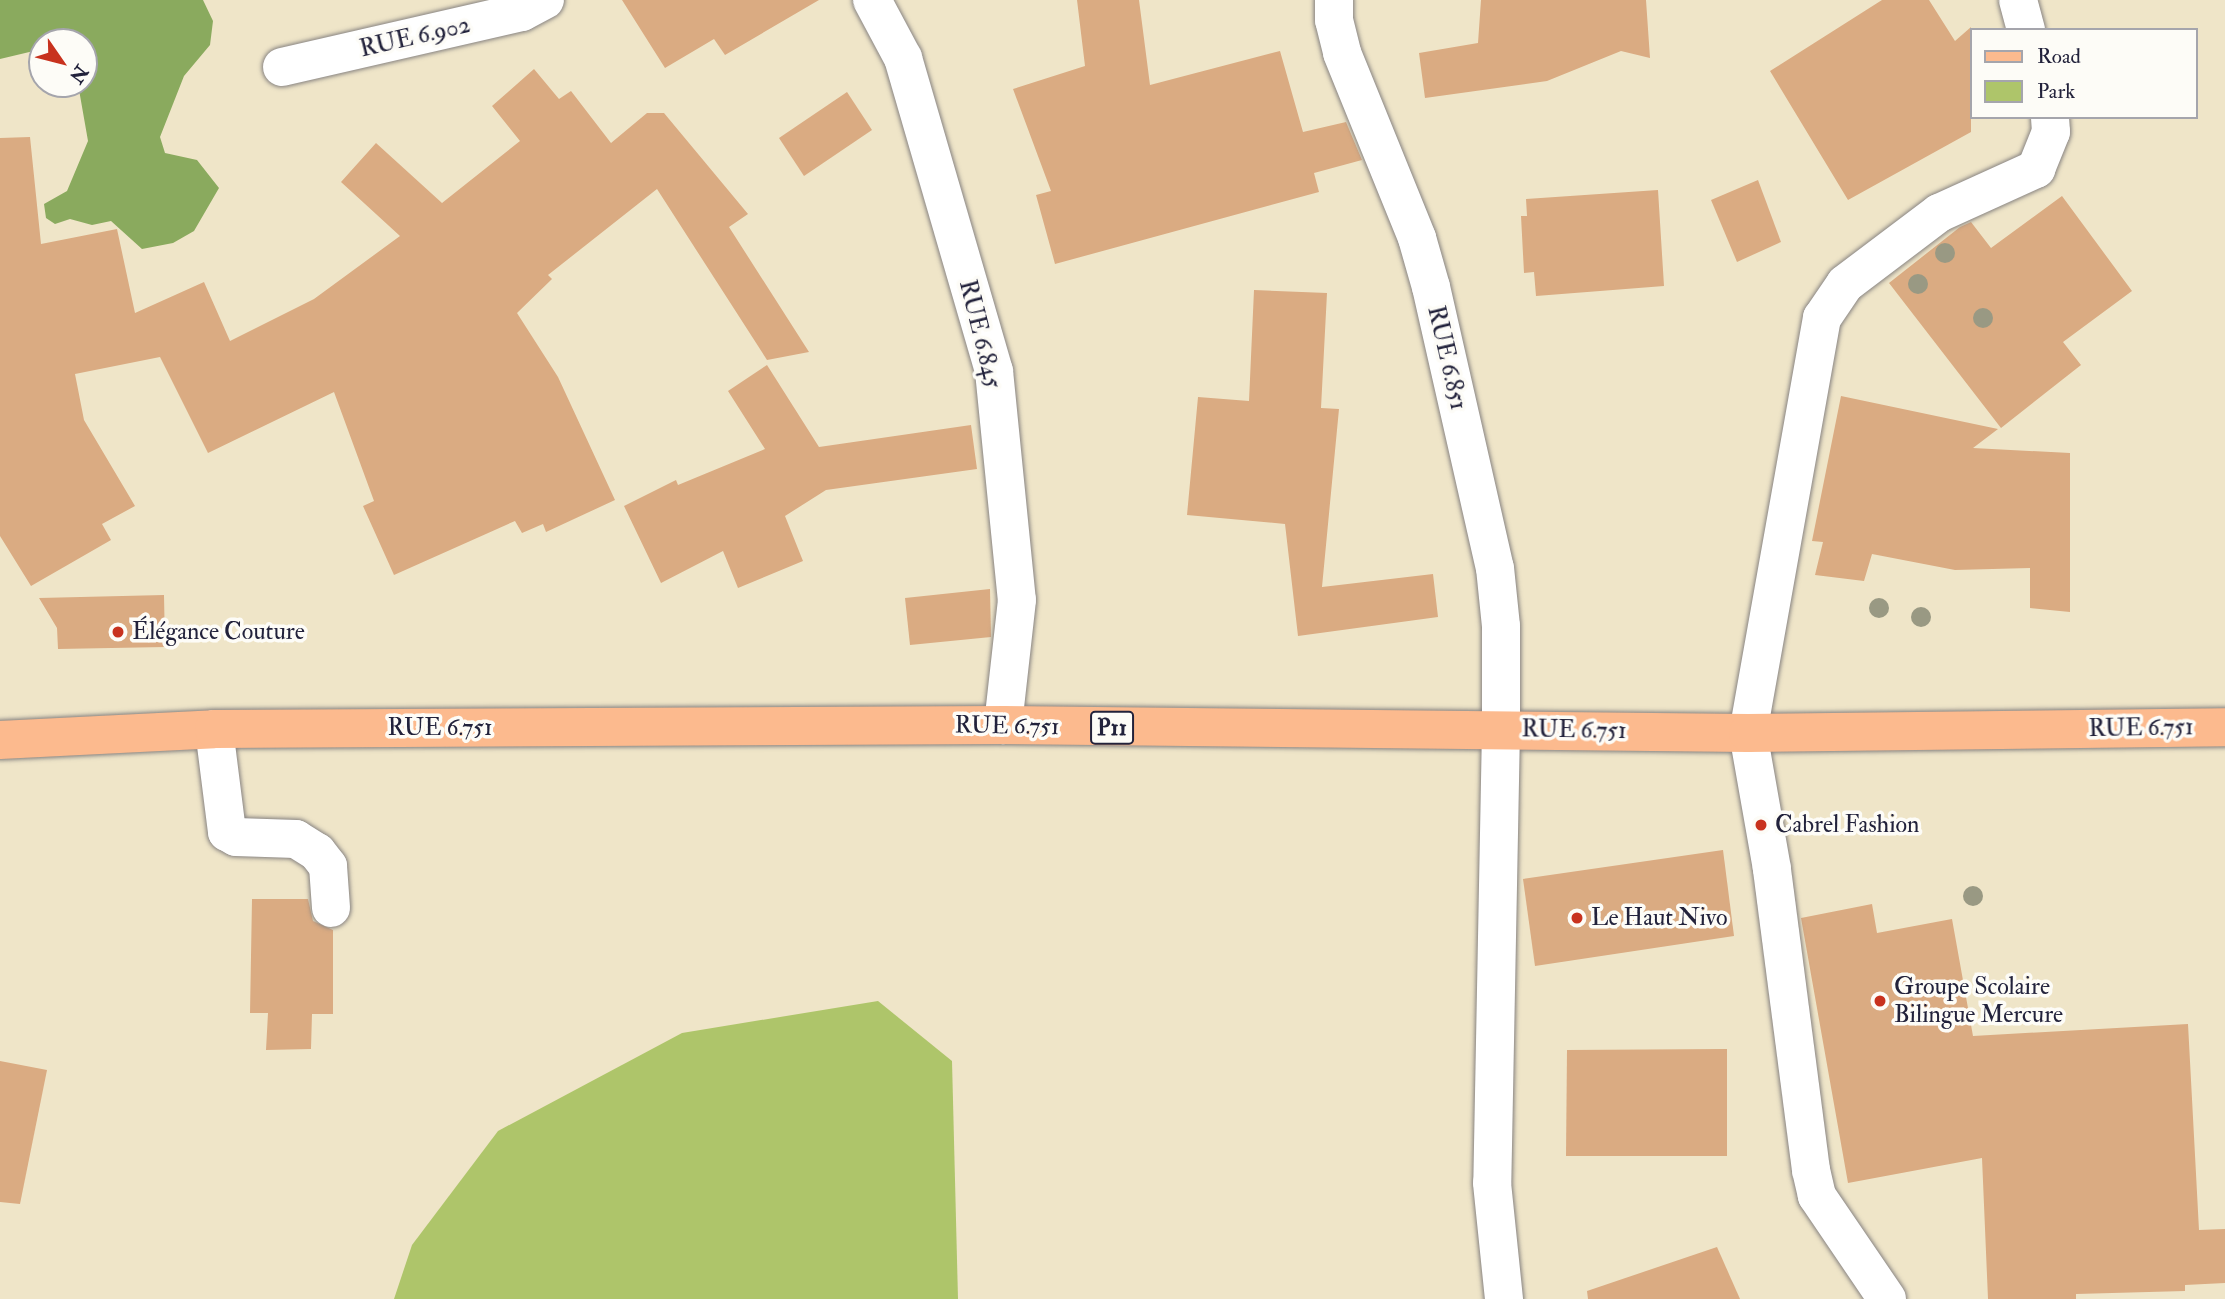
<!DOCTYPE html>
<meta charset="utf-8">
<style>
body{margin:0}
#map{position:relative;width:2225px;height:1299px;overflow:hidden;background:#efe5c8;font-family:"IM FELL Double Pica",serif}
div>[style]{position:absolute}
.green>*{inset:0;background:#aec56a}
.forest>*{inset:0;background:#8aaa5e}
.building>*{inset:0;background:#daab82}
.roads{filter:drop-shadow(0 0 2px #888482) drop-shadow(0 0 2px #888482)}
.street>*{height:38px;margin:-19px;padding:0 19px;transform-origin:19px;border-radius:19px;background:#fff}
.primary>*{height:38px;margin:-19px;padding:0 19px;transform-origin:19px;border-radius:19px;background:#fcba8e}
.trees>*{width:20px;height:20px;margin:-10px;border-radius:50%;background:#999983}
.dots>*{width:19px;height:19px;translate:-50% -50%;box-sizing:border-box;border:4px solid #fdfcf7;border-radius:50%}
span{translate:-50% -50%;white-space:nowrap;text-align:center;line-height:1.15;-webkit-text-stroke:7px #fdfcf7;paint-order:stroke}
.shield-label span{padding:2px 5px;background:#fdfcf7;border:2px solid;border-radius:5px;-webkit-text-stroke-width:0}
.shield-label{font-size:23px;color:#22223b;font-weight:700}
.street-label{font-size:24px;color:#22223b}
.poi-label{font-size:24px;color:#22223b}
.left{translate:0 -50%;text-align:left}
.legend{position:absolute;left:1970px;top:28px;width:228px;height:91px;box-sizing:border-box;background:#fdfcf7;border:2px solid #a5a5ac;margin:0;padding:9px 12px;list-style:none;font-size:21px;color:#22223b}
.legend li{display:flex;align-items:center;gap:14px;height:35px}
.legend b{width:35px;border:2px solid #a5a5ac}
.north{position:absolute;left:28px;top:28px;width:70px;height:70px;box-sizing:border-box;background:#fdfcf7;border:2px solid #a5a5ac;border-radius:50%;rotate:125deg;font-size:19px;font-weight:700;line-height:28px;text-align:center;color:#22223b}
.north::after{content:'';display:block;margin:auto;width:24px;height:32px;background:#c8321e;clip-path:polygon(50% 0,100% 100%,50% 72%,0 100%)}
</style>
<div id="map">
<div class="green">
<div style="clip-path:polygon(878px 1001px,952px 1061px,958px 1299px,394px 1299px,412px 1245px,498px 1131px,682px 1033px)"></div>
</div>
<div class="forest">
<div style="clip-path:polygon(0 0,203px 0,213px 21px,210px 45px,184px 76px,160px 137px,165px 153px,197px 160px,219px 188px,194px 231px,173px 243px,142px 249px,111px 221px,92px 225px,70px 219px,55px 224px,46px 218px,44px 204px,67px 191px,88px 141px,78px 84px,84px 84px,84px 42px,42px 42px,42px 49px,0 59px)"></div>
</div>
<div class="building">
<div style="clip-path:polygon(622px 0,819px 0,725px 55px,714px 39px,665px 68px)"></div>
<div style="clip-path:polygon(1077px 0,1139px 0,1150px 85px,1280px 51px,1303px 132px,1346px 122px,1362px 160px,1314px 173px,1319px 192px,1055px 264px,1036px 195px,1051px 191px,1013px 89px,1085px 66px)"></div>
<div style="clip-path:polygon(1481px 0,1646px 0,1650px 58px,1621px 51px,1547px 81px,1425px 98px,1419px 53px,1478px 43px)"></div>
<div style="clip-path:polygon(1882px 0,1929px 0,1955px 41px,1971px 27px,1971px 132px,1848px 200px,1770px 71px)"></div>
<div style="clip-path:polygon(534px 69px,559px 99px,571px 91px,611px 143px,647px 113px,664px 113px,748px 214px,729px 227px,809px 352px,767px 360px,657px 189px,548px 275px,552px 279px,517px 313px,558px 377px,615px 500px,546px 532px,543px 524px,522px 533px,515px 521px,394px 575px,363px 506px,374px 501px,334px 392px,208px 453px,160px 357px,75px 374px,84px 420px,135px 506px,102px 524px,111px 540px,31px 586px,0 536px,0 138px,30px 137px,41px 244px,117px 229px,135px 313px,204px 282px,230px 341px,314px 299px,400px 236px,341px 182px,376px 143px,442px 203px,520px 141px,492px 106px)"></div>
<div style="clip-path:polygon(847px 92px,872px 130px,804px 176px,779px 138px)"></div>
<div style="clip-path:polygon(1758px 180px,1781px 242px,1737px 262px,1711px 200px)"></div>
<div style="clip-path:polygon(1658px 190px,1664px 286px,1536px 296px,1534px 272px,1524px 273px,1521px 216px,1527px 216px,1526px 199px)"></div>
<div style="clip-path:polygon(2062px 196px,2132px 291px,2063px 342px,2081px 365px,2001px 428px,1889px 283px,1960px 227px,1971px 222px,1991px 248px)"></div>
<div style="clip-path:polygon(1254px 290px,1327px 293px,1321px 408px,1339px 409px,1322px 587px,1433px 574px,1438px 617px,1298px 636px,1285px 524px,1187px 515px,1198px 397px,1249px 401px)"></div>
<div style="clip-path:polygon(767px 365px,819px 447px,971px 425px,977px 469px,826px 490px,785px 516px,803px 561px,738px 588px,723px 551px,661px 583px,624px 506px,676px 480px,678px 485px,765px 449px,728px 391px)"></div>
<div style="clip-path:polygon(1841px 396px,1998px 429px,1973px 448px,2070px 453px,2070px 612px,2030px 608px,2030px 568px,1955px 570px,1872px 554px,1864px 581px,1815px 575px,1823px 542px,1812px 541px)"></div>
<div style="clip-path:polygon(990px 589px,991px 637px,910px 645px,905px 598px)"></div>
<div style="clip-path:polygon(164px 595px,165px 647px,58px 649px,57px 628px,39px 598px)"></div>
<div style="clip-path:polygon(1723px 850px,1734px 936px,1535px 966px,1523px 879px)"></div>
<div style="clip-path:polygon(252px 899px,308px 899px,313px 921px,333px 930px,333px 1014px,312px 1014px,311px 1049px,266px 1050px,268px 1013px,250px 1013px)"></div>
<div style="clip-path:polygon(1872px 904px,1877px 933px,1952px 919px,1973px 1036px,2188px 1024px,2199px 1230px,2225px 1229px,2225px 1283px,2185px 1285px,2185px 1291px,2076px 1294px,2076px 1299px,1988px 1299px,1982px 1158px,1848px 1183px,1801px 918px)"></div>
<div style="clip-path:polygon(1727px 1049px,1727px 1156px,1566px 1156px,1567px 1050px)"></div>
<div style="clip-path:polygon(0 1061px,47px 1070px,20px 1204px,0 1202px)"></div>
<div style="clip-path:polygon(1717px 1247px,1740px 1299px,1588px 1299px,1587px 1291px)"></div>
</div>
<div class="roads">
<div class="street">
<div style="left:872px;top:0;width:66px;rotate:61.9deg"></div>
<div style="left:903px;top:58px;width:326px;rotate:73.8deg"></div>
<div style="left:994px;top:371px;width:230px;rotate:84.3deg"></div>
<div style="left:1017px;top:600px;width:126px;rotate:96.4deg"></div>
<div style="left:1334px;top:0;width:20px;rotate:90deg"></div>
<div style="left:1334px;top:20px;width:34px;rotate:76deg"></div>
<div style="left:1342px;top:53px;width:200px;rotate:67.9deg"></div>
<div style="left:1417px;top:238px;width:51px;rotate:74.1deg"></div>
<div style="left:1431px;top:287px;width:288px;rotate:77.2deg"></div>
<div style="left:1495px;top:568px;width:58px;rotate:84.1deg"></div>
<div style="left:1501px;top:626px;width:103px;rotate:90deg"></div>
<div style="left:1501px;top:729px;width:454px;rotate:91.1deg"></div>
<div style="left:1492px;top:1183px;width:117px;rotate:84.1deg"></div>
<div style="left:2018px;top:0;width:31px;rotate:75deg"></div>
<div style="left:282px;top:67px;width:246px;rotate:-12.9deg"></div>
<div style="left:522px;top:12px;width:26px;rotate:-28deg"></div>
<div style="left:214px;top:729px;width:104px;rotate:82.8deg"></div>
<div style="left:227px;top:832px;width:10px;rotate:29deg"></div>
<div style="left:236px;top:837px;width:60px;rotate:1.9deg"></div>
<div style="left:296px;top:839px;width:25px;rotate:32deg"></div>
<div style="left:317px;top:852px;width:18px;rotate:52deg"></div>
<div style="left:328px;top:866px;width:42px;rotate:85.9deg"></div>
<div style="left:1887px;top:1299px;width:125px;rotate:-124.2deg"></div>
<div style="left:1817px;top:1196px;width:27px;rotate:-103deg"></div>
<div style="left:1811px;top:1170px;width:304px;rotate:-97.4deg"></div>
<div style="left:1772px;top:869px;width:138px;rotate:-100deg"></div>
<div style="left:1748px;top:733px;width:422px;rotate:-79.9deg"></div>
<div style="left:1822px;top:318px;width:41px;rotate:-55.9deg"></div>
<div style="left:1845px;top:284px;width:118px;rotate:-37.1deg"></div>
<div style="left:1939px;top:213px;width:107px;rotate:-24.4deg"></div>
<div style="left:2036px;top:169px;width:40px;rotate:-68deg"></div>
<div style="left:2051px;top:132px;width:15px;rotate:-94deg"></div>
</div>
<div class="primary">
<div style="left:0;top:740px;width:214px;rotate:-2.9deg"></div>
<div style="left:214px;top:729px;width:789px;rotate:-0.29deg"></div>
<div style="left:1003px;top:725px;width:745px;rotate:0.62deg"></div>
<div style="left:1748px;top:733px;width:477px;rotate:-0.7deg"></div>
</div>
</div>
<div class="trees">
<div style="left:1945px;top:253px"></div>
<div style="left:1918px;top:284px"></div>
<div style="left:1983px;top:318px"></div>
<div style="left:1879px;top:608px"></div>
<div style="left:1921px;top:617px"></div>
<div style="left:1973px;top:896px"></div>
</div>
<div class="dots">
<div style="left:118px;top:632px;background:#c8321e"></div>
<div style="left:1761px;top:825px;background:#c8321e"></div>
<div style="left:1577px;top:918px;background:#c8321e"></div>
<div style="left:1880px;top:1001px;background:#c8321e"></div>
</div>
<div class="shield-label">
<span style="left:1112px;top:728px">P11</span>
</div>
<div class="street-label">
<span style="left:415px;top:37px;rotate:-13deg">RUE 6.902</span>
<span style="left:980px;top:334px;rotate:76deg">RUE 6.845</span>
<span style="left:1447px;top:358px;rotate:77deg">RUE 6.851</span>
<span style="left:1007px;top:726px;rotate:1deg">RUE 6.751</span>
<span style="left:440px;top:728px">RUE 6.751</span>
<span style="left:2141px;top:728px;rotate:-1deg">RUE 6.751</span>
<span style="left:1574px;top:730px;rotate:1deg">RUE 6.751</span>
</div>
<div class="poi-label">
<span class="left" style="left:132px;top:632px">Élégance Couture</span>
<span class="left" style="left:1775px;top:825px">Cabrel Fashion</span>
<span class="left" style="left:1591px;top:918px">Le Haut Nivo</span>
<span class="left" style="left:1894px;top:1001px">Groupe Scolaire<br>Bilingue Mercure</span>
</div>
<ul class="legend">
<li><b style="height:9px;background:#fcba8e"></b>Road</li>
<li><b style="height:19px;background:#aec56a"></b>Park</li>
</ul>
<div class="north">N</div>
</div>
